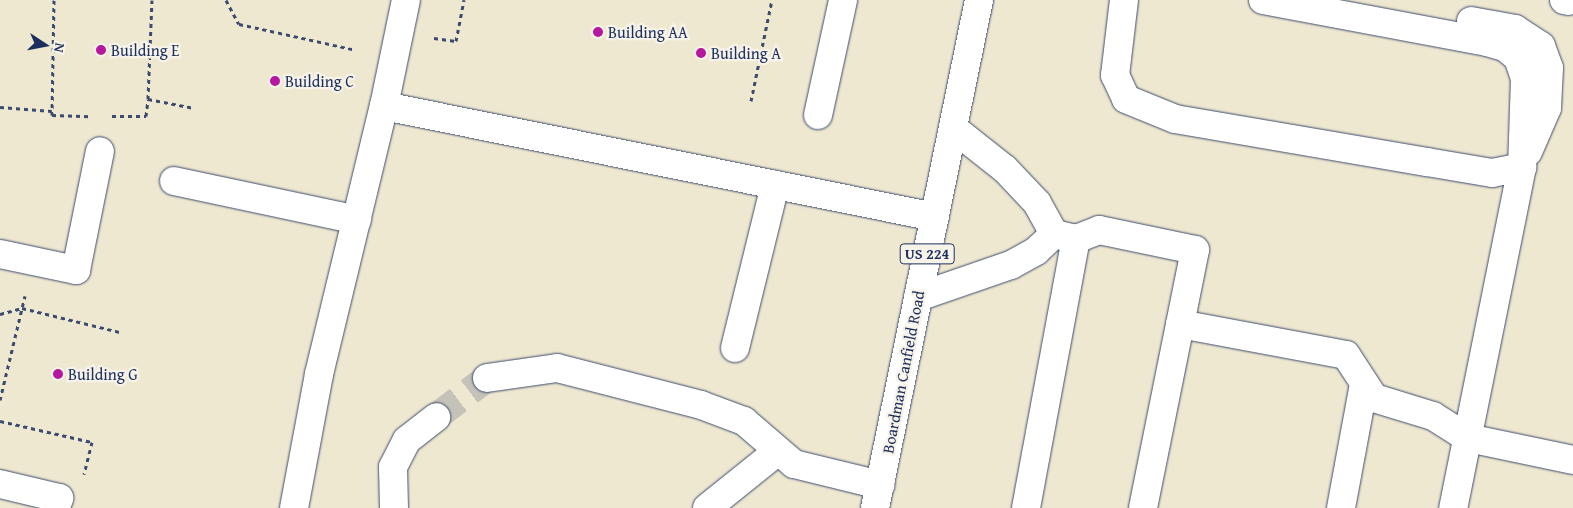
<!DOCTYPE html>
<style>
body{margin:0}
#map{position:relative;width:1573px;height:508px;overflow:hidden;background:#efe8d0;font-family:"Gentium Book Plus",serif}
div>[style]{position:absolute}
.minor-tunnel>*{height:28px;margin-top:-14px;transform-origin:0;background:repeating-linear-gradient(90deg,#c5c3b9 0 28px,transparent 0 42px)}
.path>*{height:3px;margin-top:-1.5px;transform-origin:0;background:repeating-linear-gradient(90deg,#3b4b6f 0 4px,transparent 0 8px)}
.roads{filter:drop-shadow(0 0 1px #3b4b6f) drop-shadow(0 0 1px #3b4b6f)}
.minor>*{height:28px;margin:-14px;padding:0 14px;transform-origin:14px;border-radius:14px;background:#fff}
.major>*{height:28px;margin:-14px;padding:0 14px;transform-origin:14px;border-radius:14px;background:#fff}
.dots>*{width:14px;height:14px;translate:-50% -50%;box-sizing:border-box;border:2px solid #f7f3e8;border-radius:50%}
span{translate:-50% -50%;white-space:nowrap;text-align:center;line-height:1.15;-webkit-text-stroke:4.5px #f7f3e8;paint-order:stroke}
.shield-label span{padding:1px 4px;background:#f7f3e8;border:1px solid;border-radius:4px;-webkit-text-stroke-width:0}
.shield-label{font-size:15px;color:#1b2f5e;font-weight:700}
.poi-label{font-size:16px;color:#1b2f5e}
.left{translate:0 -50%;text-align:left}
.street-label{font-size:16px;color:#1b2f5e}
.north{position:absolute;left:20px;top:20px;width:50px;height:50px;-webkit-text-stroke:4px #f7f3e8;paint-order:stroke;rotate:101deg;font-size:14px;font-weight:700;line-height:20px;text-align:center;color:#1b2f5e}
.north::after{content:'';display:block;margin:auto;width:18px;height:22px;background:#1b2f5e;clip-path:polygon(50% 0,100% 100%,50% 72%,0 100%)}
</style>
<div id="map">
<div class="minor-tunnel">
<div style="left:436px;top:417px;width:64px;rotate:-37.4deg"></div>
</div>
<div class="path">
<div style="left:54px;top:0;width:115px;rotate:91deg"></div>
<div style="left:52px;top:115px;width:38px;rotate:2deg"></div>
<div style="left:226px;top:0;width:27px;rotate:62deg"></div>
<div style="left:239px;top:24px;width:116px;rotate:12.5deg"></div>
<div style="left:434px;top:38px;width:22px;rotate:8deg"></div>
<div style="left:456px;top:41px;width:42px;rotate:-79deg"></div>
<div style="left:148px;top:99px;width:99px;rotate:-87.7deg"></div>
<div style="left:751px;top:101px;width:103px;rotate:-78.3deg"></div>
<div style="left:0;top:107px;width:52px;rotate:4.4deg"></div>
<div style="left:112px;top:116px;width:34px"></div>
<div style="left:146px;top:116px;width:17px;rotate:-83deg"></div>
<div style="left:148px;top:99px;width:47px;rotate:11.1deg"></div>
<div style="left:0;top:314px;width:23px;rotate:-15deg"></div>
<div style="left:22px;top:308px;width:101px;rotate:13.8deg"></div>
<div style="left:0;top:400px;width:107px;rotate:-76.5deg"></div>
<div style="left:0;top:421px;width:94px;rotate:12.9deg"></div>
<div style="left:92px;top:442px;width:33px;rotate:104deg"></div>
</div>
<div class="roads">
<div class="minor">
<div style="left:1124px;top:0;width:76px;rotate:96.8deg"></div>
<div style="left:1115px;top:75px;width:26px;rotate:65deg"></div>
<div style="left:1126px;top:99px;width:53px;rotate:22.2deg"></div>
<div style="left:1175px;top:119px;width:256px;rotate:9.7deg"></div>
<div style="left:1427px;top:162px;width:66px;rotate:9.6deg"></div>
<div style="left:1492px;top:173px;width:31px;rotate:-11deg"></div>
<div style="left:1263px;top:0;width:228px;rotate:10.6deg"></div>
<div style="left:1487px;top:42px;width:19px;rotate:16deg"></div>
<div style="left:1505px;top:47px;width:17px;rotate:40deg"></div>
<div style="left:1518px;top:58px;width:21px;rotate:71deg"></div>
<div style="left:1525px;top:78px;width:89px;rotate:91.9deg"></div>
<div style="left:1522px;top:167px;width:348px;rotate:101.4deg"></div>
<div style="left:1564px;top:0;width:5px;rotate:11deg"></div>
<div style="left:1471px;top:21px;width:45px;rotate:10.3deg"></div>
<div style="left:1515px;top:29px;width:31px;rotate:33deg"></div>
<div style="left:1541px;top:46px;width:23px;rotate:70deg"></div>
<div style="left:1549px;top:68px;width:40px;rotate:92.9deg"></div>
<div style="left:1547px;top:108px;width:48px;rotate:113.4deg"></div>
<div style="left:384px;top:106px;width:108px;rotate:-78.3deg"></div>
<div style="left:818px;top:115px;width:118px;rotate:-77.7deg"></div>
<div style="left:953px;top:128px;width:66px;rotate:38.3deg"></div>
<div style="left:1005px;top:169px;width:47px;rotate:46.7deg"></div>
<div style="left:1037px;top:203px;width:35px;rotate:61deg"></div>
<div style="left:1054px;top:234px;width:23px;rotate:13deg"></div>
<div style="left:1076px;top:239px;width:25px;rotate:-21deg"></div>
<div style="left:1099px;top:230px;width:98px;rotate:11.8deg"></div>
<div style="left:1195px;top:250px;width:263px;rotate:101.4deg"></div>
<div style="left:174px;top:181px;width:187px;rotate:12deg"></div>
<div style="left:0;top:254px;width:78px;rotate:11.9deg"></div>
<div style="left:76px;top:270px;width:121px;rotate:-78.6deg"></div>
<div style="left:918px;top:297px;width:98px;rotate:-19deg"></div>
<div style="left:1011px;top:265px;width:29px;rotate:-29deg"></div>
<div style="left:1036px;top:251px;width:25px;rotate:-43deg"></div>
<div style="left:1180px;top:324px;width:169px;rotate:10.6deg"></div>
<div style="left:1346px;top:355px;width:51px;rotate:56.9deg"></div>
<div style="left:1374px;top:398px;width:62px;rotate:17deg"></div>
<div style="left:1433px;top:416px;width:41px;rotate:32.2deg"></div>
<div style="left:1468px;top:438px;width:107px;rotate:11.8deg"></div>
<div style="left:735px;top:348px;width:168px;rotate:-76.2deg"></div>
<div style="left:487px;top:378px;width:71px;rotate:-8.1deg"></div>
<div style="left:557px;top:368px;width:149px;rotate:14.4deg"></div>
<div style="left:701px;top:405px;width:46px;rotate:20.4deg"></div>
<div style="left:744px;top:421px;width:66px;rotate:40.7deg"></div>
<div style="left:794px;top:464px;width:89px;rotate:13.7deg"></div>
<div style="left:0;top:484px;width:61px;rotate:13.3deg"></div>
<div style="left:59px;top:498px;width:10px;rotate:107deg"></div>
<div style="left:294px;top:508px;width:136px;rotate:-79.4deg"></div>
<div style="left:319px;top:374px;width:276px;rotate:-76.4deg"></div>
<div style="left:384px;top:106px;width:562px;rotate:11.39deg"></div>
<div style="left:394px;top:508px;width:41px;rotate:-91.4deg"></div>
<div style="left:393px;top:467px;width:30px;rotate:-63deg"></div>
<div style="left:407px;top:440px;width:37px;rotate:-38deg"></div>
<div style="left:707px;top:508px;width:91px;rotate:-38.8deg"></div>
<div style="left:1026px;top:508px;width:274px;rotate:-79.5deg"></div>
<div style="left:1341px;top:508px;width:126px;rotate:-79.5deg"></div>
</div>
<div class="major">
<div style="left:875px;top:508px;width:519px;rotate:-78.43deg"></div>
</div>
</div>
<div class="dots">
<div style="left:598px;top:32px;background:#b5179e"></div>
<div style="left:101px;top:50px;background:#b5179e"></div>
<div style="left:701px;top:53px;background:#b5179e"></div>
<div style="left:275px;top:81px;background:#b5179e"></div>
<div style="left:58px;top:374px;background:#b5179e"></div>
</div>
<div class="shield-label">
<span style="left:927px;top:254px">US 224</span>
</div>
<div class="poi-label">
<span class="left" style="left:608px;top:32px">Building AA</span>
<span class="left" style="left:111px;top:50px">Building E</span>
<span class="left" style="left:711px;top:53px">Building A</span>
<span class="left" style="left:285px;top:81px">Building C</span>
<span class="left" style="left:68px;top:374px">Building G</span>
</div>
<div class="street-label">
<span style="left:903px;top:372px;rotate:-79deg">Boardman Canfield Road</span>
</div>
<div class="north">N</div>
</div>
